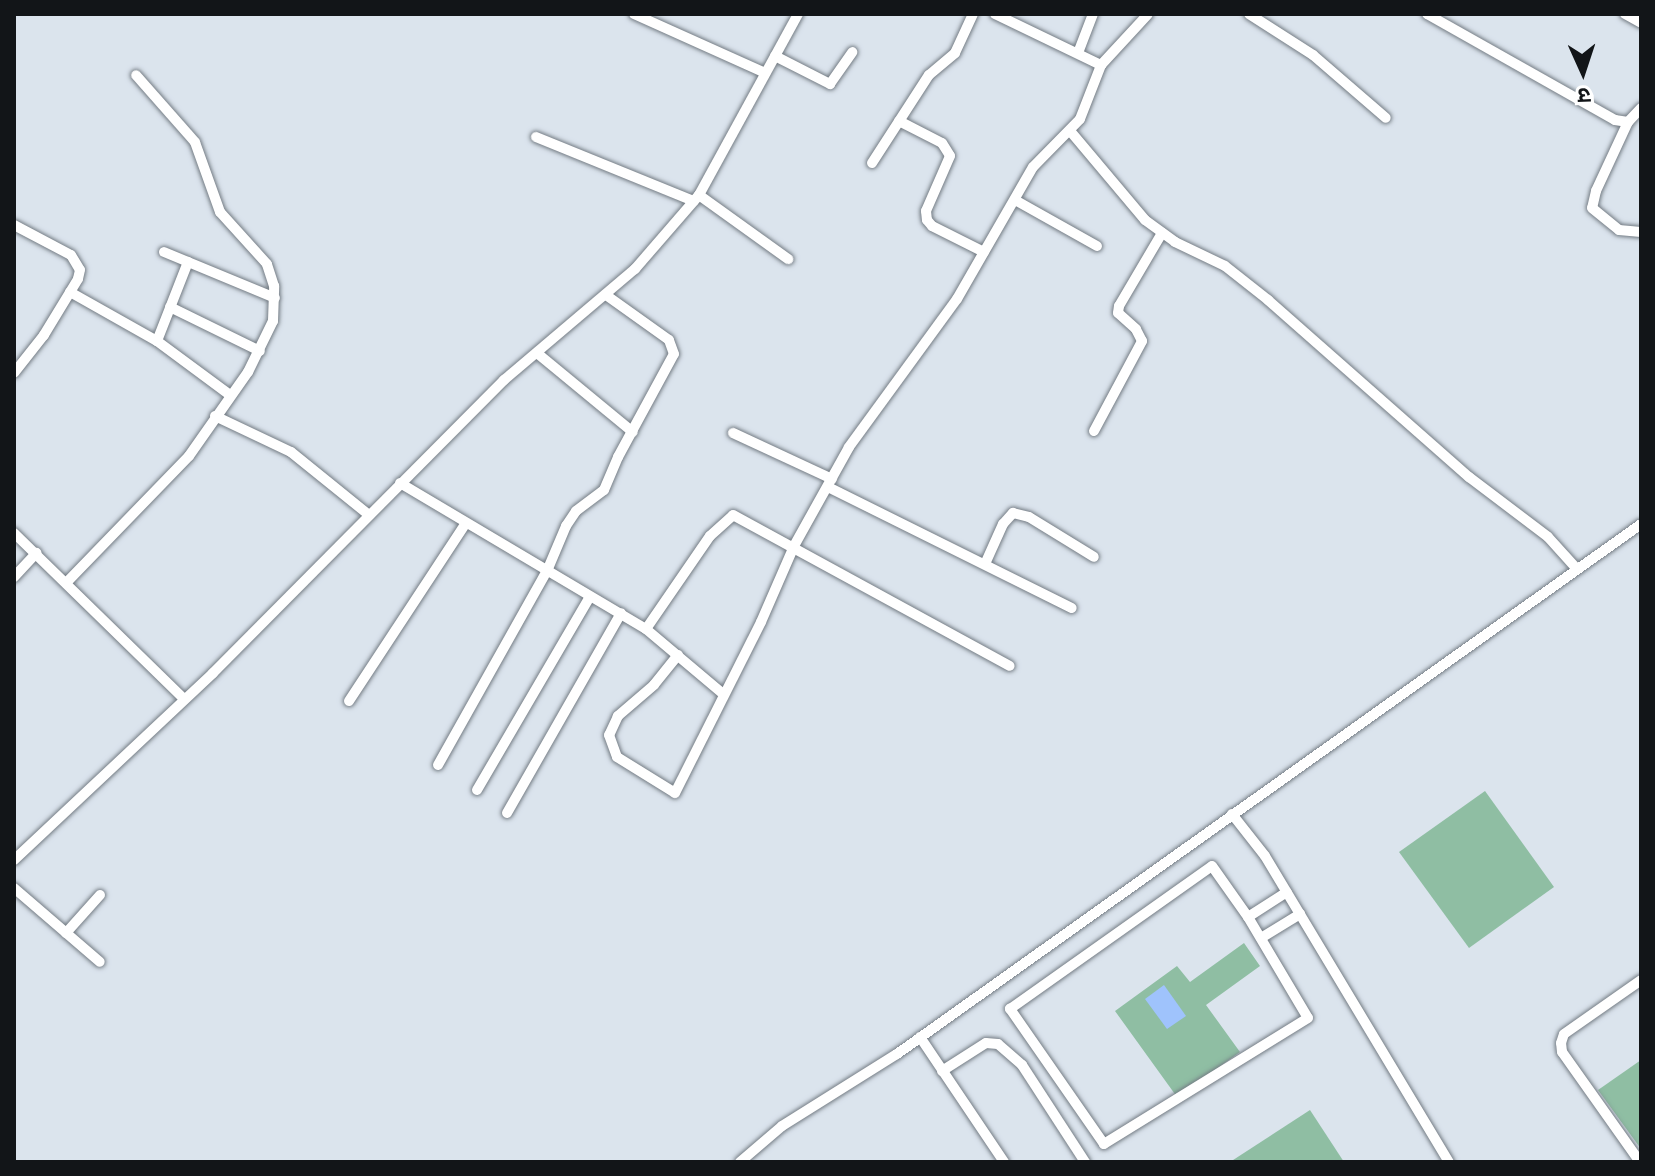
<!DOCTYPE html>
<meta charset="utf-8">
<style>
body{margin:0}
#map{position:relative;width:1655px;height:1176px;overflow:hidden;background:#dbe4ed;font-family:"Archivo Narrow","Noto Sans Devanagari",sans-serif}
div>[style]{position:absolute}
.green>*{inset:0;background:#8fbea3}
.water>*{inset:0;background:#9fc3fc}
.roads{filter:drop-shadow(0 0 2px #747c84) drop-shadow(0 0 2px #747c84)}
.minor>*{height:10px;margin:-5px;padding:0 5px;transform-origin:5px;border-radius:5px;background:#fff}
span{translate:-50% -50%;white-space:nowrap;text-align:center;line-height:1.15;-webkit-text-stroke:6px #fff;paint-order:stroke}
.frame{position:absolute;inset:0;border:16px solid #121518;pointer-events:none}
.north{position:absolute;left:1543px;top:32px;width:80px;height:80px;-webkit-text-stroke:6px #fff;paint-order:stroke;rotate:177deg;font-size:22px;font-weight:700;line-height:32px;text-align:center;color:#121518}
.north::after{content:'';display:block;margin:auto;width:28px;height:36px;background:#121518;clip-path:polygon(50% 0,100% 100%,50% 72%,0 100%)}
</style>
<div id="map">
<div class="green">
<div style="clip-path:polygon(1485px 791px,1554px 887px,1469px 948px,1399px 852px)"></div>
<div style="clip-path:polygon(1244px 943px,1260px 966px,1206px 1005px,1240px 1052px,1177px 1097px,1115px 1011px,1177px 966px,1190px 982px)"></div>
<div style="clip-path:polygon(1641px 1060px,1641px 1149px,1598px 1090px)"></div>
<div style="clip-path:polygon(1310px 1110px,1344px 1162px,1230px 1162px)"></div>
</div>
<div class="water">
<div style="clip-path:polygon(1164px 985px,1186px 1016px,1167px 1029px,1145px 999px)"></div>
</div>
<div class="roads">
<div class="minor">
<div style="left:634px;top:14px;width:144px;rotate:24.2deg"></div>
<div style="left:995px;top:14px;width:118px;rotate:25.7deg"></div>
<div style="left:1249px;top:14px;width:76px;rotate:32.6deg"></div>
<div style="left:1313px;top:55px;width:96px;rotate:40.8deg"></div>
<div style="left:1427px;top:14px;width:216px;rotate:29.4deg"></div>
<div style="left:1615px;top:120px;width:13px;rotate:9deg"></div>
<div style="left:1628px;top:122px;width:19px;rotate:-47deg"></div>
<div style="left:1625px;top:14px;width:18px;rotate:29deg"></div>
<div style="left:1078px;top:53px;width:42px;rotate:-69deg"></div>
<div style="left:775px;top:56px;width:62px;rotate:27deg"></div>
<div style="left:830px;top:84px;width:39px;rotate:-55deg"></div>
<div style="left:899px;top:121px;width:48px;rotate:27.1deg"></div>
<div style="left:942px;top:143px;width:15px;rotate:58deg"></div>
<div style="left:950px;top:156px;width:60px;rotate:113.6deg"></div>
<div style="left:926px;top:211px;width:9px;rotate:84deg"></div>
<div style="left:927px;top:220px;width:8px;rotate:50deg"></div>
<div style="left:932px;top:226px;width:58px;rotate:26.6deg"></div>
<div style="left:1628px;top:122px;width:76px;rotate:114.9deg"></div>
<div style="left:1596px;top:191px;width:17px;rotate:103deg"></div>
<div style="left:1592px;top:208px;width:35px;rotate:39deg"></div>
<div style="left:1619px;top:230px;width:22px;rotate:5deg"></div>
<div style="left:1071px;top:132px;width:115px;rotate:49.9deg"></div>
<div style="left:1145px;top:220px;width:37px;rotate:36deg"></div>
<div style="left:1175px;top:242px;width:55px;rotate:25.6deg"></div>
<div style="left:1225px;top:266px;width:55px;rotate:38.3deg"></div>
<div style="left:1268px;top:300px;width:268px;rotate:41.4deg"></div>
<div style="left:1469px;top:477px;width:99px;rotate:37.2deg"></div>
<div style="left:1548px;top:537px;width:42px;rotate:47.9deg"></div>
<div style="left:536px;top:137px;width:170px;rotate:22.1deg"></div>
<div style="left:872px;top:163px;width:105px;rotate:-57.1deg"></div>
<div style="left:929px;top:75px;width:34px;rotate:-40deg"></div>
<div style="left:955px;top:53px;width:43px;rotate:-65.2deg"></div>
<div style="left:699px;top:195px;width:110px;rotate:35.7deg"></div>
<div style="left:1015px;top:200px;width:94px;rotate:29.3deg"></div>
<div style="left:14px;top:225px;width:64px;rotate:27.8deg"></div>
<div style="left:71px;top:255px;width:17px;rotate:59deg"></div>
<div style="left:80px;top:270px;width:9px;rotate:103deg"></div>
<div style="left:78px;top:279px;width:66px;rotate:121.3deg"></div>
<div style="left:44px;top:335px;width:48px;rotate:128.3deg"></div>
<div style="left:164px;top:252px;width:120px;rotate:22.5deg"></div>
<div style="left:70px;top:292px;width:100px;rotate:29.4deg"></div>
<div style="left:157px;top:341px;width:91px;rotate:36.5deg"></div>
<div style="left:170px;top:307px;width:100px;rotate:26.1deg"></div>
<div style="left:157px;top:341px;width:85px;rotate:-68.6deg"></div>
<div style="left:537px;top:353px;width:124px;rotate:39.5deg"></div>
<div style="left:215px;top:416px;width:84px;rotate:25.3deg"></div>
<div style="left:291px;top:452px;width:100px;rotate:38.9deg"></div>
<div style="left:1094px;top:431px;width:102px;rotate:-61.9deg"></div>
<div style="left:1142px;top:341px;width:13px;rotate:-117deg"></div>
<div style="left:1136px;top:329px;width:24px;rotate:-138deg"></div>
<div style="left:1118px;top:313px;width:7px;rotate:-82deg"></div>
<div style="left:1119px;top:306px;width:85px;rotate:-59.5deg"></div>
<div style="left:733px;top:433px;width:109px;rotate:24.9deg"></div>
<div style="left:400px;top:483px;width:286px;rotate:30.7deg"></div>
<div style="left:646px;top:629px;width:99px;rotate:40.1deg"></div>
<div style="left:828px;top:487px;width:272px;rotate:26.4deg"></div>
<div style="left:14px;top:533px;width:238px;rotate:44.3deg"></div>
<div style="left:985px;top:564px;width:44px;rotate:-65.8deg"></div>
<div style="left:1003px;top:524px;width:15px;rotate:-48deg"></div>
<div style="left:1013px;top:513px;width:16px;rotate:14deg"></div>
<div style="left:1029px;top:517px;width:76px;rotate:31.6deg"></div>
<div style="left:14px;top:577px;width:33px;rotate:-47deg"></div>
<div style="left:67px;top:582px;width:175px;rotate:-45.9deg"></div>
<div style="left:189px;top:456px;width:103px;rotate:-54.9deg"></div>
<div style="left:248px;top:372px;width:57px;rotate:-63.9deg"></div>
<div style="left:273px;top:321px;width:35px;rotate:-88deg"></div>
<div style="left:274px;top:286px;width:23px;rotate:-108deg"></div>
<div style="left:267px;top:264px;width:70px;rotate:-132.1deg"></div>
<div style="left:220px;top:212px;width:74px;rotate:-109.7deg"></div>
<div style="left:195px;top:142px;width:89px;rotate:-131.4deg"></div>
<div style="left:646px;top:629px;width:113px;rotate:-55.5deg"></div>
<div style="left:710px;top:536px;width:31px;rotate:-42deg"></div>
<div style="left:733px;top:515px;width:315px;rotate:28.6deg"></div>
<div style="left:678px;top:655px;width:38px;rotate:129deg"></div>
<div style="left:654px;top:685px;width:48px;rotate:139.3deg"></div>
<div style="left:618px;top:716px;width:21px;rotate:115deg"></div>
<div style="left:609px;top:735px;width:23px;rotate:70deg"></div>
<div style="left:617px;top:757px;width:68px;rotate:31.8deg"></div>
<div style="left:675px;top:793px;width:191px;rotate:-63.3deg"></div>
<div style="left:761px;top:622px;width:83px;rotate:-66.5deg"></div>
<div style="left:794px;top:546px;width:113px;rotate:-60.9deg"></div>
<div style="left:849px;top:447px;width:183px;rotate:-53.9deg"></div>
<div style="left:957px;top:299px;width:152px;rotate:-60.1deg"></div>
<div style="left:1033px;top:167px;width:67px;rotate:-45.6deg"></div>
<div style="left:1080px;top:119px;width:58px;rotate:-68.7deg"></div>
<div style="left:1101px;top:65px;width:69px;rotate:-47.3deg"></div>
<div style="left:349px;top:701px;width:213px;rotate:-56.7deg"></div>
<div style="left:438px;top:765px;width:223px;rotate:-60.7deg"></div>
<div style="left:547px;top:571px;width:49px;rotate:-67.1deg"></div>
<div style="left:566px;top:526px;width:18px;rotate:-56deg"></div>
<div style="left:576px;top:511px;width:35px;rotate:-37deg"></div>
<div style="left:604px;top:490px;width:36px;rotate:-67deg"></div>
<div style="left:618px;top:457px;width:117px;rotate:-61.5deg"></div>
<div style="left:674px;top:354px;width:15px;rotate:-110deg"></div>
<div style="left:669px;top:340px;width:77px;rotate:-144.5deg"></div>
<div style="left:477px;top:790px;width:224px;rotate:-59.7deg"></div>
<div style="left:507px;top:813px;width:230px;rotate:-60.3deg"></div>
<div style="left:1232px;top:814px;width:53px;rotate:51.8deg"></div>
<div style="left:1265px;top:856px;width:357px;rotate:59deg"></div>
<div style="left:14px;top:860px;width:273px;rotate:-43.2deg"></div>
<div style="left:213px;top:673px;width:413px;rotate:-45.2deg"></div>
<div style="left:504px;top:380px;width:172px;rotate:-40.3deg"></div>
<div style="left:635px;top:269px;width:98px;rotate:-49.1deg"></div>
<div style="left:699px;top:195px;width:206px;rotate:-61.3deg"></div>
<div style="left:1212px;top:866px;width:62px;rotate:54.8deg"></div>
<div style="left:1248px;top:917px;width:117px;rotate:59.3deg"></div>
<div style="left:1308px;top:1018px;width:240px;rotate:148.3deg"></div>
<div style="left:1104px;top:1144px;width:165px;rotate:-124.8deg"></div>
<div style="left:1010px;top:1009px;width:247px;rotate:-35.3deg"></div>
<div style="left:14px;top:888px;width:113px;rotate:40.7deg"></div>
<div style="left:1248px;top:917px;width:46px;rotate:-32.7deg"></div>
<div style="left:66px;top:933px;width:51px;rotate:-48.2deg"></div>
<div style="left:1261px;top:938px;width:46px;rotate:-31.6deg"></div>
<div style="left:920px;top:1037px;width:151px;rotate:56.1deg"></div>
<div style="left:942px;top:1071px;width:52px;rotate:-32.5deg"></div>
<div style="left:986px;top:1043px;width:12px;rotate:5deg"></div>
<div style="left:998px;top:1044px;width:32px;rotate:41deg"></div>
<div style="left:1022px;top:1065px;width:116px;rotate:57deg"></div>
<div style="left:740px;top:1162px;width:55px;rotate:-40.6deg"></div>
<div style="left:782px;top:1126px;width:136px;rotate:-32.1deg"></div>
<div style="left:897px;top:1054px;width:913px;rotate:-35.46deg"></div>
<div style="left:1640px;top:1162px;width:135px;rotate:-125.3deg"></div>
<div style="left:1562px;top:1052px;width:9px;rotate:-96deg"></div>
<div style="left:1561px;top:1043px;width:9px;rotate:-72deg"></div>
<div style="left:1564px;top:1034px;width:94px;rotate:-35deg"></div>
</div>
</div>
<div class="frame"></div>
<div class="north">उ</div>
</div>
